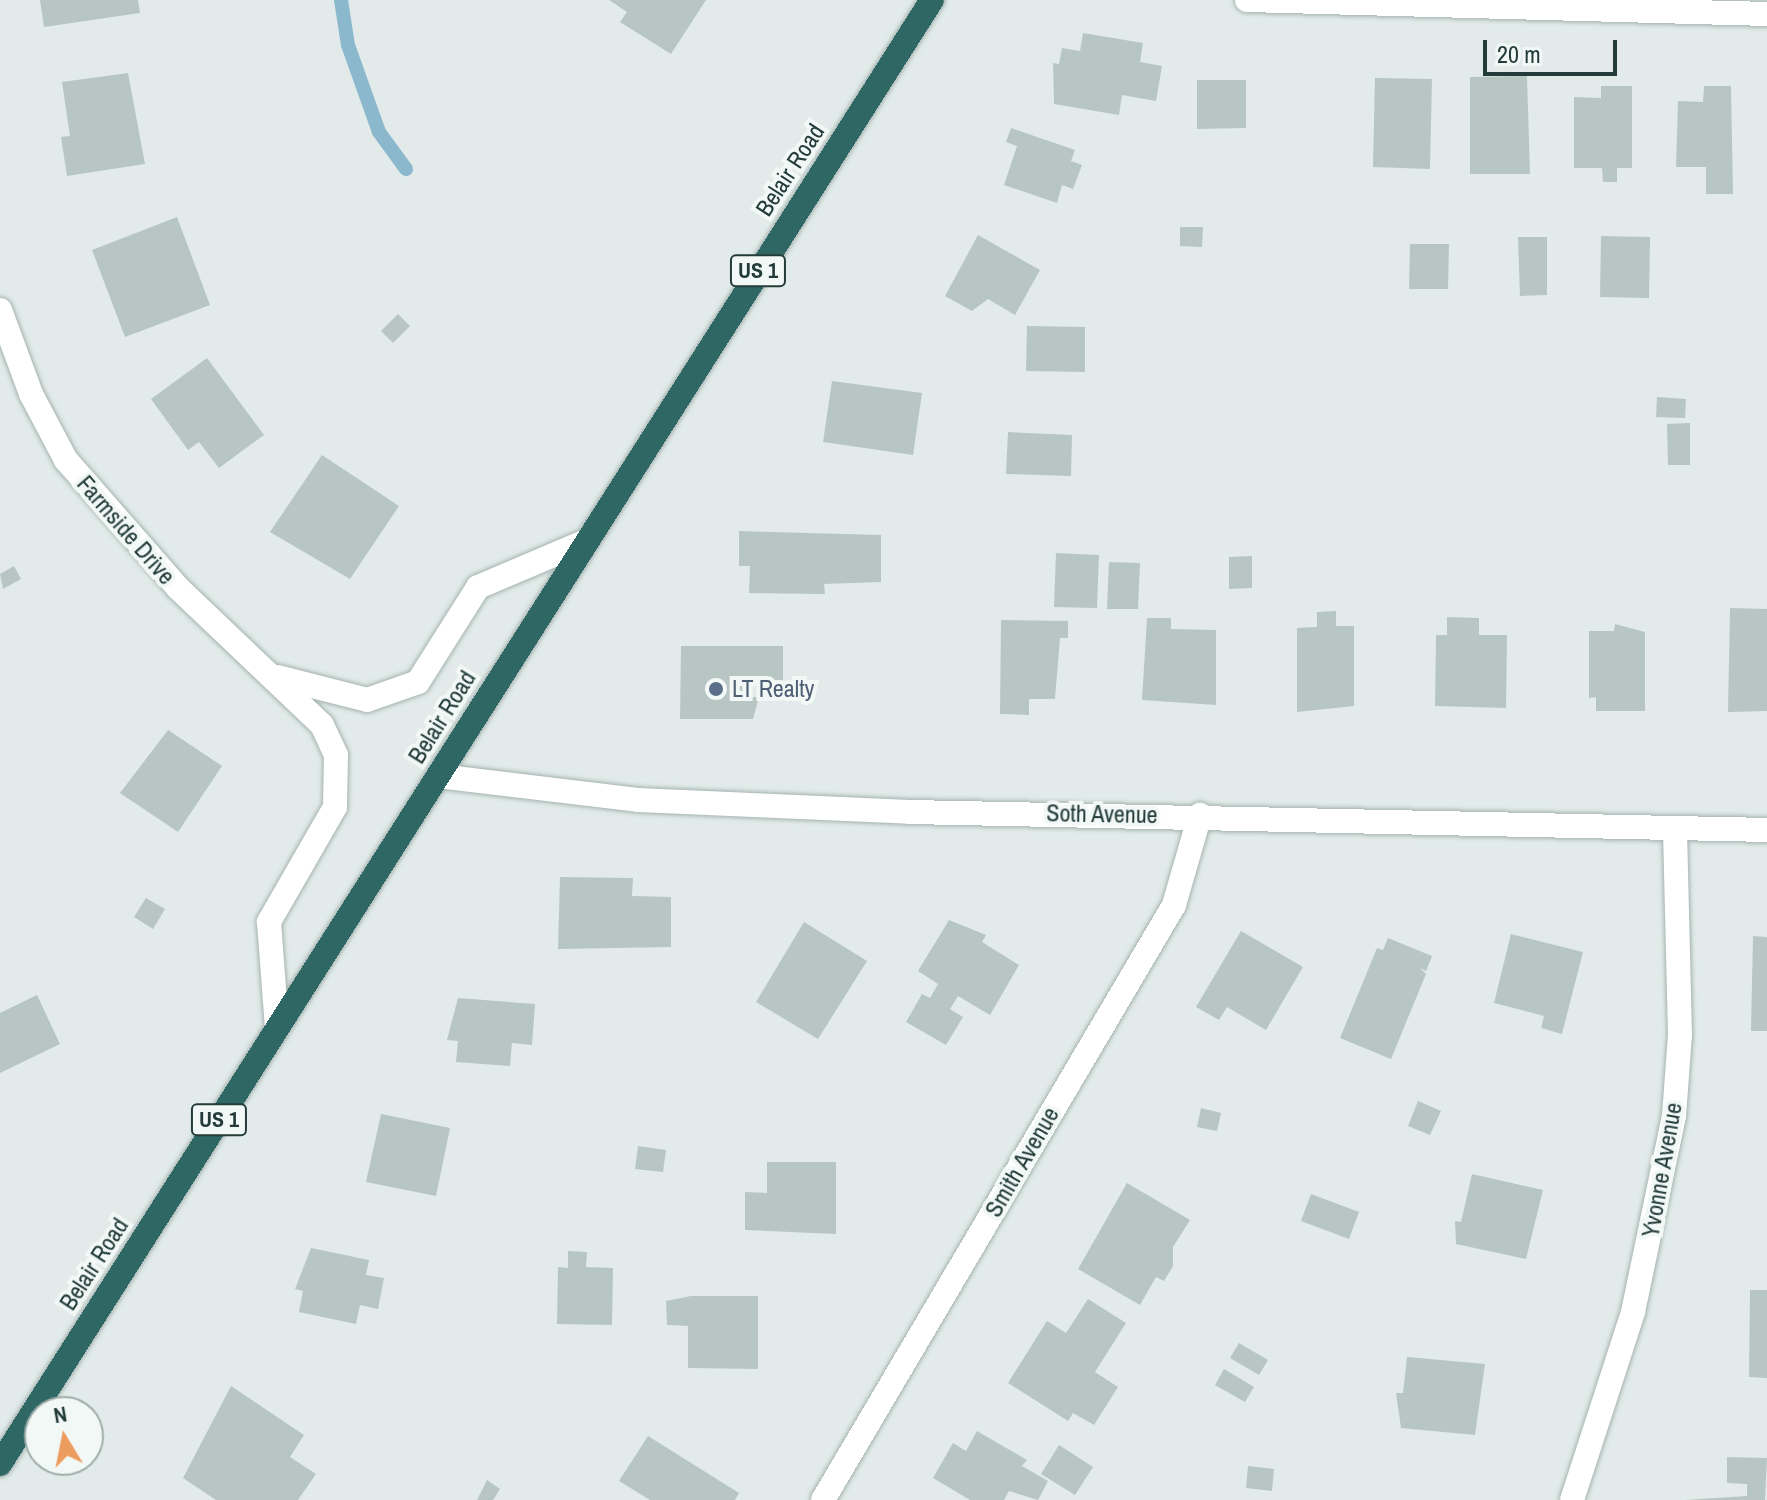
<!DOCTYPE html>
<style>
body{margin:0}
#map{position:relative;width:1767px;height:1500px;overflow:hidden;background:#e2ebe9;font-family:"Archivo Narrow",sans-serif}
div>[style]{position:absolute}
.stream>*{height:14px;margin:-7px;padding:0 7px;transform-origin:7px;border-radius:7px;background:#8cb8ce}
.building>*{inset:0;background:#b7c6c2}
.roads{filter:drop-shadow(0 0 2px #a5b3b1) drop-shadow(0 0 2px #a5b3b1)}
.minor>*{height:24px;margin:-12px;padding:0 12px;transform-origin:12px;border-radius:12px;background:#fff}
.highway>*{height:24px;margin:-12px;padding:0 12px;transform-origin:12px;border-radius:12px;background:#2f6765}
.dots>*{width:22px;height:22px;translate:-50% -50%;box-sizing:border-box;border:4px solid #f2f8f6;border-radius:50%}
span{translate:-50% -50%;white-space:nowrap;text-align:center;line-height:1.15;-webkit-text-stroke:8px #f2f8f6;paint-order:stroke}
.shield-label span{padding:2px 6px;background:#f2f8f6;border:2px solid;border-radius:6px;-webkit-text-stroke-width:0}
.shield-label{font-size:22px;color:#233c39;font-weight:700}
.street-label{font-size:24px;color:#233c39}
.service-label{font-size:24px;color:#4e5e75}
.left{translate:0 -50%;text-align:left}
.north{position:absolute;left:24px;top:1396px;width:80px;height:80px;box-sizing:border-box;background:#f2f8f6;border:2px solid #9fadaa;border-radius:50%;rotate:350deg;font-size:22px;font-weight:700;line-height:32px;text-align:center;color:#233c39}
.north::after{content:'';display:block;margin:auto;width:28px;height:36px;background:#ec9c5f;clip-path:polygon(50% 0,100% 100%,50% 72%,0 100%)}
.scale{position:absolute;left:1483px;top:40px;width:134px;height:36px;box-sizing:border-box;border:4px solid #233c39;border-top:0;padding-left:10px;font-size:24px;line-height:28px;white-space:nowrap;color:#233c39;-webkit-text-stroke:6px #f2f8f6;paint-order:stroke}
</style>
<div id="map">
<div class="stream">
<div style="left:341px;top:0;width:46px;rotate:81.2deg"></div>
<div style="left:348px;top:45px;width:92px;rotate:70.4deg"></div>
<div style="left:379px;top:132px;width:46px;rotate:53.9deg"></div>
</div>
<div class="building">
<div style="clip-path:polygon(40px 0,138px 0,140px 13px,44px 27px)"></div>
<div style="clip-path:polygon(609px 0,706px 0,671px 54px,620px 22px,627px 12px)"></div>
<div style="clip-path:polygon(1083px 33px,1143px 43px,1140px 62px,1162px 66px,1156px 101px,1122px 95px,1119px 115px,1054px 104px,1053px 63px,1059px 64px,1062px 48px,1080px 51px)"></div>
<div style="clip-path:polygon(128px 73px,145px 164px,67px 176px,61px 137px,70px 136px,62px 82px)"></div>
<div style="clip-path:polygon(1527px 76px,1530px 174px,1470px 174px,1470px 77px)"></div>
<div style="clip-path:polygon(1375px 78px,1432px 79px,1430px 169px,1373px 167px)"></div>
<div style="clip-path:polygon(1197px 80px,1246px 80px,1246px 128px,1197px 129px)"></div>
<div style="clip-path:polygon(1601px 86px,1632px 86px,1632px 168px,1617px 168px,1617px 182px,1603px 182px,1602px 168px,1574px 168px,1574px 97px,1601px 98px)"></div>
<div style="clip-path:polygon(1704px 86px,1731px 86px,1733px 194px,1706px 194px,1706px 167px,1676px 167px,1678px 101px,1703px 102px)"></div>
<div style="clip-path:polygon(1011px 128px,1075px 150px,1071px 161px,1082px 165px,1073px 189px,1062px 185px,1057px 203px,1004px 185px,1017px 146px,1006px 142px)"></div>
<div style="clip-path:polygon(177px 217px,210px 305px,125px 337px,92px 250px)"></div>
<div style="clip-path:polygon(1180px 227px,1203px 227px,1202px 247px,1180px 246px)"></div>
<div style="clip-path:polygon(978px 235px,1040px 270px,1015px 315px,988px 299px,972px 311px,945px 296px)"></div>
<div style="clip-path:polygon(1601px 236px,1650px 237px,1649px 298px,1600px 297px)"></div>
<div style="clip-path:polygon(1518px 237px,1547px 237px,1547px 295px,1520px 296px)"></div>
<div style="clip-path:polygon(1410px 244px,1449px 244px,1448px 289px,1409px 289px)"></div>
<div style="clip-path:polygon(398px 314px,410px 326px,393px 343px,381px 331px)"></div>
<div style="clip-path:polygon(1027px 326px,1085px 327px,1085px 372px,1026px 371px)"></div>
<div style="clip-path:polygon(207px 358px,264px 435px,219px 468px,199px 442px,188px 450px,151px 399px)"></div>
<div style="clip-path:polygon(832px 381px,922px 393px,913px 455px,823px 442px)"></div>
<div style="clip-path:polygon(1657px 397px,1686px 399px,1685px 418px,1656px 417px)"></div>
<div style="clip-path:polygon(1690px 423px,1690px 465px,1668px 465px,1667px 424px)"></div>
<div style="clip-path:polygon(1008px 432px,1072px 435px,1071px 476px,1006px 474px)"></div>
<div style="clip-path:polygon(322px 455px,399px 506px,350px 579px,270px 532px)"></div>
<div style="clip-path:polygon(739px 531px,881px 535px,881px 582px,824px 584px,825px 594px,749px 593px,750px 566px,739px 566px)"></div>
<div style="clip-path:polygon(1056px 553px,1099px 555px,1097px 608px,1054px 607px)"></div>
<div style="clip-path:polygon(1252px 556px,1252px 588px,1229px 589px,1229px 557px)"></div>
<div style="clip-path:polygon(1109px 562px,1140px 563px,1138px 609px,1107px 609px)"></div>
<div style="clip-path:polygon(14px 566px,21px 579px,3px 589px,0 574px)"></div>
<div style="clip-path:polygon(1730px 608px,1767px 609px,1767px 711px,1728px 712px)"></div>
<div style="clip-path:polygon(1336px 611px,1336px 626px,1354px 626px,1354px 706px,1297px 712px,1297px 628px,1317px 627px,1317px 612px)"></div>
<div style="clip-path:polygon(1447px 617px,1479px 618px,1479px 635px,1507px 635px,1506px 708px,1435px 706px,1436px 635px,1447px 635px)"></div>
<div style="clip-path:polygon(1147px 618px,1171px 618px,1171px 629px,1216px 630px,1216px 705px,1142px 700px)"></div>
<div style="clip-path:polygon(1001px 620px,1068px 621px,1068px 638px,1060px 638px,1055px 699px,1029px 699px,1029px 715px,1000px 714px)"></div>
<div style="clip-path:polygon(1615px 624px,1645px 632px,1645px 711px,1596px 711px,1596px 697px,1589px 698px,1589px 631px,1614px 631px)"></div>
<div style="clip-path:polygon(681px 646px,783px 646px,783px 680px,752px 680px,752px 697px,759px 697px,753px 719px,680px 719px)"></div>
<div style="clip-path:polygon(168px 730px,222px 766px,178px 832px,120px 793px)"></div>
<div style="clip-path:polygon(560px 877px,633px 878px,632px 896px,671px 897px,671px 947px,558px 949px)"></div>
<div style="clip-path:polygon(146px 898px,165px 909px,153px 929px,134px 917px)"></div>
<div style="clip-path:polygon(949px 920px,986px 935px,982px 942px,1019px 965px,990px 1015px,958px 996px,950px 1009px,963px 1017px,946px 1045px,906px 1022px,922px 994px,930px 998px,938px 984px,918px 971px)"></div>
<div style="clip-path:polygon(804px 922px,867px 961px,818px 1039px,756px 1002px)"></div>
<div style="clip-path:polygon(1241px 931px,1303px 967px,1266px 1030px,1227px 1007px,1219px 1020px,1196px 1007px)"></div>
<div style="clip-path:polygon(1511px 934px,1583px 952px,1562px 1034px,1541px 1028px,1544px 1016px,1494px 1003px)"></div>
<div style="clip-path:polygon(1753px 936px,1767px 937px,1767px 1031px,1751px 1031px)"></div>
<div style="clip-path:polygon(1388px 938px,1432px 956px,1426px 971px,1420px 968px,1426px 974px,1391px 1059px,1340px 1038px,1377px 948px,1383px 950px)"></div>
<div style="clip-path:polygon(37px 995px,60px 1044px,0 1073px,0 1013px)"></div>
<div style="clip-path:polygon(458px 998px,535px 1004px,532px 1045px,512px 1043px,510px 1066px,456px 1062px,458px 1041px,447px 1040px)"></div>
<div style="clip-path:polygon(1418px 1101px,1441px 1111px,1430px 1135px,1408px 1126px)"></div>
<div style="clip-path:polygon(1201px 1108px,1221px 1113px,1217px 1131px,1197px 1127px)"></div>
<div style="clip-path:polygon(381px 1114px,450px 1128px,436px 1196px,366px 1182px)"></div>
<div style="clip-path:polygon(638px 1146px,666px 1150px,663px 1172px,635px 1169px)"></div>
<div style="clip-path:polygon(767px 1162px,836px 1162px,836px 1234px,745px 1230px,745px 1192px,767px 1193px)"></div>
<div style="clip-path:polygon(1472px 1174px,1543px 1190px,1526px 1259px,1456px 1244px,1455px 1221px,1461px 1222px)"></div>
<div style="clip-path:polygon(1127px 1183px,1190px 1220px,1173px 1247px,1173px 1266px,1164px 1281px,1156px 1277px,1140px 1305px,1078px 1269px)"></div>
<div style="clip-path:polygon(1311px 1194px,1359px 1212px,1349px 1239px,1301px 1221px)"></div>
<div style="clip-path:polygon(311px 1248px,369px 1260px,366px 1275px,384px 1278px,378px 1309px,360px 1305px,356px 1324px,299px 1312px,303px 1291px,295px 1289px)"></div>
<div style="clip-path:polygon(568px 1251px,587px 1252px,586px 1267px,613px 1268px,612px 1325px,557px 1324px,558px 1267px,568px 1268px)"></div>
<div style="clip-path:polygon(1750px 1290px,1767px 1290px,1767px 1378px,1749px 1377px)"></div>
<div style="clip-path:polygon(691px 1296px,758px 1296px,758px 1369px,688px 1368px,688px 1326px,667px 1325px,666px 1301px)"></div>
<div style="clip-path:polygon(1088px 1299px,1126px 1323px,1095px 1372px,1118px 1387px,1094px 1425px,1073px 1413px,1068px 1421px,1008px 1383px,1047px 1321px,1066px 1333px)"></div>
<div style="clip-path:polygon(1239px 1343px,1268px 1360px,1259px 1375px,1230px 1358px)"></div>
<div style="clip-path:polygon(1407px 1357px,1485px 1364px,1475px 1435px,1401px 1428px,1396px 1393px,1403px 1393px)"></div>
<div style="clip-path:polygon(1224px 1369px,1254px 1387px,1245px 1402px,1215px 1385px)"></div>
<div style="clip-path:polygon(231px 1386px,304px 1435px,290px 1457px,316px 1474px,298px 1500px,216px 1500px,183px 1478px)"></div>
<div style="clip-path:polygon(977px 1431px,1027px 1460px,1022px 1466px,1048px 1481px,1038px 1500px,1009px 1491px,1004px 1500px,970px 1500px,933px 1478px,953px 1443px,966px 1451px)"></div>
<div style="clip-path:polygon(648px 1436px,739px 1493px,735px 1500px,650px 1500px,619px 1481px)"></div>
<div style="clip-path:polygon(1059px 1445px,1093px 1467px,1075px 1495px,1041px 1474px)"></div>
<div style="clip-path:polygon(1727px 1457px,1767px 1458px,1765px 1500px,1685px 1500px,1747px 1496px,1747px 1484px,1727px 1483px)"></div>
<div style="clip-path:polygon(1248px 1466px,1274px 1469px,1272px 1491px,1246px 1488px)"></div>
<div style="clip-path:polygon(487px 1480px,500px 1489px,493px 1500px,477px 1500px)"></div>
</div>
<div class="roads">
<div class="minor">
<div style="left:1247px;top:0;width:520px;rotate:1.54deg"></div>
<div style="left:0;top:310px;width:90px;rotate:69.7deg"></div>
<div style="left:31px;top:394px;width:75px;rotate:62.1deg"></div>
<div style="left:66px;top:460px;width:169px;rotate:48.8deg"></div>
<div style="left:177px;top:587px;width:200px;rotate:43.6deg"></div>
<div style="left:322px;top:725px;width:33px;rotate:65deg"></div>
<div style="left:336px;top:755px;width:52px;rotate:91.1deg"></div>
<div style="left:335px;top:807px;width:133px;rotate:119.9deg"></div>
<div style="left:269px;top:922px;width:107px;rotate:85.7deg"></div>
<div style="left:277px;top:677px;width:93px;rotate:14.3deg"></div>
<div style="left:367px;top:700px;width:54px;rotate:-19.4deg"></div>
<div style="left:418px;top:682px;width:112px;rotate:-57.7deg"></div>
<div style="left:478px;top:587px;width:115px;rotate:-23deg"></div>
<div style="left:438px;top:776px;width:201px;rotate:6.8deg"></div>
<div style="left:638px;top:800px;width:272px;rotate:2.5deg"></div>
<div style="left:910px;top:812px;width:857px;rotate:1.2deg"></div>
<div style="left:823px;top:1500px;width:691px;rotate:-59.46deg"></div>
<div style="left:1174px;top:905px;width:94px;rotate:-73.9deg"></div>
<div style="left:1572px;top:1500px;width:198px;rotate:-72deg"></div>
<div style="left:1633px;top:1312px;width:200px;rotate:-78.2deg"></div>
<div style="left:1674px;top:1116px;width:81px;rotate:-85.8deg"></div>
<div style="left:1680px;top:1035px;width:206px;rotate:-91.4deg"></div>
</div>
<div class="highway">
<div style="left:0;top:1464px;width:1735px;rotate:-57.52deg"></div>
</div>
</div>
<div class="dots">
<div style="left:716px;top:689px;background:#5c6f8a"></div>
</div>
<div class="shield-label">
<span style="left:758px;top:271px">US 1</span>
<span style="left:219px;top:1120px">US 1</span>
</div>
<div class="street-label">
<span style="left:790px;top:170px;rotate:-57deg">Belair Road</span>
<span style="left:126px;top:530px;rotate:49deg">Farmside Drive</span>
<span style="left:442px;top:717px;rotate:-58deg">Belair Road</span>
<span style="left:1102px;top:814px;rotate:1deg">Soth Avenue</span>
<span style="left:1022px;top:1162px;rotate:-60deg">Smith Avenue</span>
<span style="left:1662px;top:1170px;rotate:-80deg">Yvonne Avenue</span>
<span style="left:94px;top:1264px;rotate:-57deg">Belair Road</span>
</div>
<div class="service-label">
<span class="left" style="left:732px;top:689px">LT Realty</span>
</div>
<div class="north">N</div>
<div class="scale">20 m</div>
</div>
